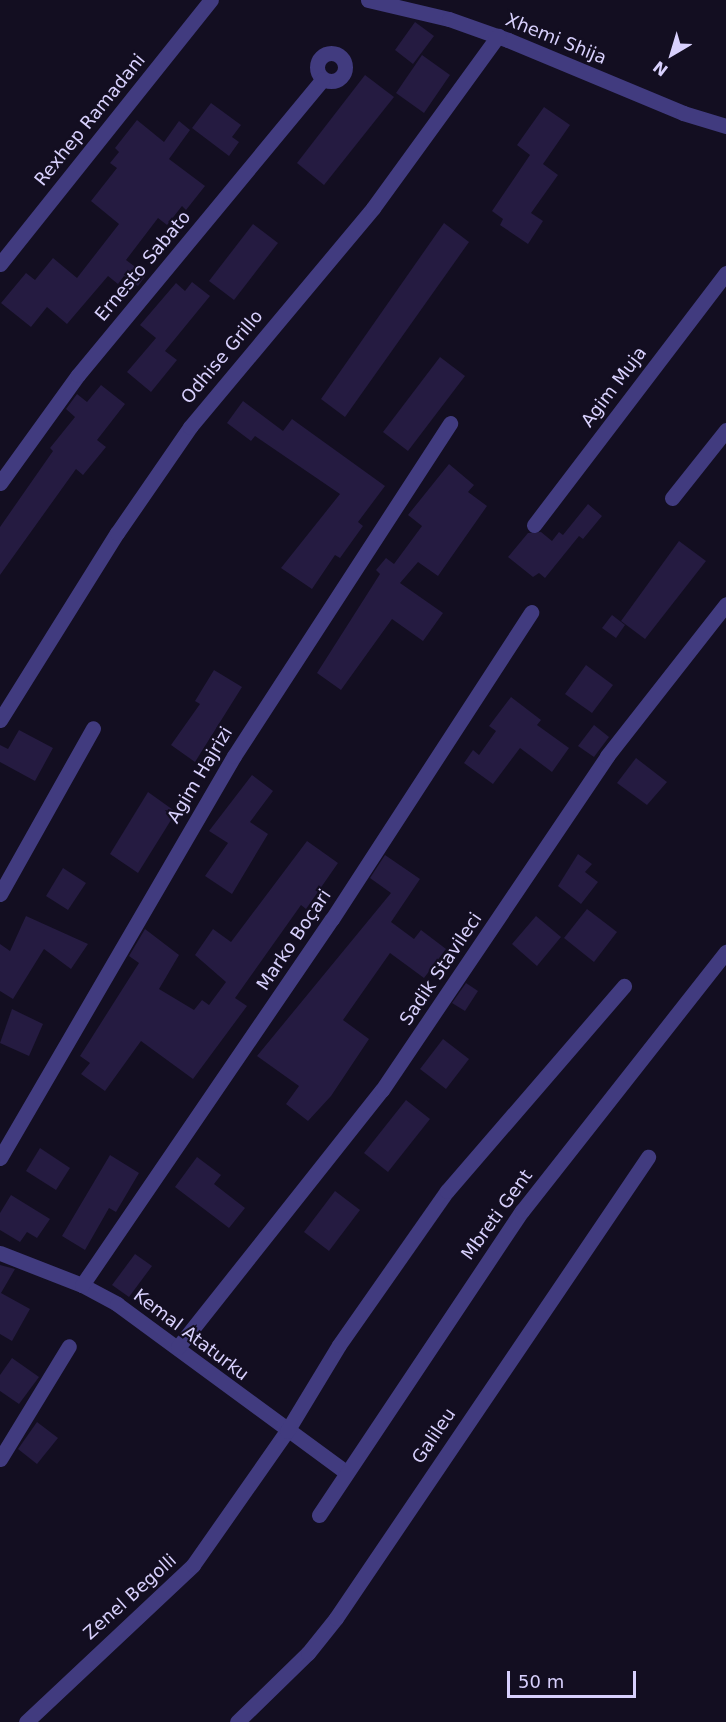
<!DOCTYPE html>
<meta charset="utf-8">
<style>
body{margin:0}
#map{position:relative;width:726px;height:1722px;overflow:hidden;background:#130e21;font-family:"DejaVu Sans",sans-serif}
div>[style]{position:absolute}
.building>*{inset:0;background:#251b41}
.minor>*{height:15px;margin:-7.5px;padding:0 7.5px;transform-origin:7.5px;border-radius:7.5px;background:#413b7f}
.minor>.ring{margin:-7.5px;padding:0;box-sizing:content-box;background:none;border:15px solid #413b7f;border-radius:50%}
span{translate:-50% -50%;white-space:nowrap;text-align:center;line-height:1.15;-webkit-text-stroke:4.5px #130e21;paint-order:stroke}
.street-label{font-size:18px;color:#d8d0fd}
.north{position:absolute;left:642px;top:24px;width:60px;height:60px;-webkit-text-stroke:4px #130e21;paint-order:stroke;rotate:218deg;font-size:16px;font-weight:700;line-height:24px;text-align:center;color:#d8d0fd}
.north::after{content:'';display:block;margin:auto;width:21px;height:27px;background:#d8d0fd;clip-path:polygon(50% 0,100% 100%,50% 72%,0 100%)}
.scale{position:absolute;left:507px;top:1671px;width:129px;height:27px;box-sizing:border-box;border:3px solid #d8d0fd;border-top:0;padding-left:8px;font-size:18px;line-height:21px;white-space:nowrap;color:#d8d0fd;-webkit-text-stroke:4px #130e21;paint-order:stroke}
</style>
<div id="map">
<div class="building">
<div style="clip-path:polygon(415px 22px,434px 36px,413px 64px,395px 50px)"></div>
<div style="clip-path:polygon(422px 55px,450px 75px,424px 113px,396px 93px)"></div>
<div style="clip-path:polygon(365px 75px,394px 97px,324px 185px,297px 163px)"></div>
<div style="clip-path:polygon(211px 103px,241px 125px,232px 137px,239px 142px,229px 156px,192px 128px)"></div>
<div style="clip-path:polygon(544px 107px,570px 125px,543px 164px,558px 175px,531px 213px,543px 221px,528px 244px,500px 225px,503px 219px,492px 211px,530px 155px,517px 145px)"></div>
<div style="clip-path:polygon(137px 120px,164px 142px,179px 121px,190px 130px,169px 159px,205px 186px,186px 210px,182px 206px,167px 225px,158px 218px,126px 260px,146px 275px,138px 286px,124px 276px,118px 284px,108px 276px,67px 324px,47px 307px,31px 327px,1px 303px,26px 273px,35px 280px,53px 258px,77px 278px,119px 224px,91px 201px,117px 168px,110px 163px,119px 152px,115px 148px)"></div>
<div style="clip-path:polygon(444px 223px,469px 242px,345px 417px,321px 399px)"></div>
<div style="clip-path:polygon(253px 224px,278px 243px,234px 300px,209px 281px)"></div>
<div style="clip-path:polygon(192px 282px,210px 296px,165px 351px,177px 360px,151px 392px,127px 372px,156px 338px,140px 325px,176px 283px,185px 291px)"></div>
<div style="clip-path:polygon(440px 357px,465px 376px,408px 451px,383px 432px)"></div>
<div style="clip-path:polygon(101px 385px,125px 404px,97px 440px,106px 447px,83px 475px,76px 469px,0 575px,0 527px,53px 451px,50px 448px,75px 417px,66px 409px,77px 394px,87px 402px)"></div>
<div style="clip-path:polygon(243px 401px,283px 431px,292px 419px,385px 486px,358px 522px,363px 526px,340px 558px,335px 555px,312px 589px,281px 568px,340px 494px,255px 436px,251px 441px,227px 423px)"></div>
<div style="clip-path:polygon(449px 464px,474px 485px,468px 492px,487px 506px,438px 576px,418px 562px,400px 583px,443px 613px,423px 641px,392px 619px,341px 690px,317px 673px,380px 574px,376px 570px,386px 558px,394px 564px,422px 526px,408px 515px)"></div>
<div style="clip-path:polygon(588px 504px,602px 516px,583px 539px,579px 536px,545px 578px,539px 573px,533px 577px,508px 557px,528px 533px,541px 532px,552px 541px,559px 532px,563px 535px)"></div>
<div style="clip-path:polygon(679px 541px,706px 561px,645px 639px,621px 621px)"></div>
<div style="clip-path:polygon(612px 615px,625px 625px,616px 638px,602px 628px)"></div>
<div style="clip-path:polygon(586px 665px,613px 685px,592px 713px,565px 694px)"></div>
<div style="clip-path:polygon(214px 670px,242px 687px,195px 762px,171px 745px,200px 704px,195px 701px)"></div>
<div style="clip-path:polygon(511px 697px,541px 720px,537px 725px,569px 748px,552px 772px,520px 748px,493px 784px,464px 763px,473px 750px,479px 755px,496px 731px,489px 726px)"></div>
<div style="clip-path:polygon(594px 725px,609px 737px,594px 757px,578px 746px)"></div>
<div style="clip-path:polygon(19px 730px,53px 748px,35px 781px,0 762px,0 745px,8px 749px)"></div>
<div style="clip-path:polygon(636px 758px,667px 782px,647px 805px,617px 783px)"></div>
<div style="clip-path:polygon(252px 775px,273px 791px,250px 822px,268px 834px,232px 894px,205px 876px,228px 843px,209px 831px)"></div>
<div style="clip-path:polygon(148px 792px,176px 812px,138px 873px,110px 854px)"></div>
<div style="clip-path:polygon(307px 841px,338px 863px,306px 909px,301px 905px,235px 998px,247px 1006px,193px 1079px,141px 1041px,105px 1091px,81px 1074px,90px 1063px,80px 1056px,139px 963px,129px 956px,145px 929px,179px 955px,159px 989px,194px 1010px,202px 1000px,209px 1005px,226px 982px,195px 955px,213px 929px,231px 942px)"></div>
<div style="clip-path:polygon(578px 854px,592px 864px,585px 872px,598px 882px,581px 904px,558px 886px)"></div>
<div style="clip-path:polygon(385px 855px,420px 879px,391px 922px,414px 939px,421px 930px,446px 949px,424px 978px,390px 953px,343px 1020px,369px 1039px,331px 1096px,308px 1121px,286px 1104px,299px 1086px,257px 1056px,391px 893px,370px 878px)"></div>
<div style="clip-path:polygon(63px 868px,86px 883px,68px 910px,46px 896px)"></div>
<div style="clip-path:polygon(587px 909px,617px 932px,594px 962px,564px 938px)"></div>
<div style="clip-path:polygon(26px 916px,88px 944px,71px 969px,44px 949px,13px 999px,0 991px,0 944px,10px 951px)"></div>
<div style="clip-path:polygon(536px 916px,561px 937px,537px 966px,512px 944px)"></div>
<div style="clip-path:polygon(466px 983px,478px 991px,465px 1011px,452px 1003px)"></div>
<div style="clip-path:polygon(12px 1009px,43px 1024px,29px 1056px,0 1043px)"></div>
<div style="clip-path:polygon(443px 1039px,469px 1059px,446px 1089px,420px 1069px)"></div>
<div style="clip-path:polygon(406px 1100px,430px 1119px,388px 1172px,364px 1153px)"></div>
<div style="clip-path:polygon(40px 1148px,70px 1168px,56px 1190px,26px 1171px)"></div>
<div style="clip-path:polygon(110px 1155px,139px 1173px,116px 1212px,109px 1208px,85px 1250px,62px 1236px)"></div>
<div style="clip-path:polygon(197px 1157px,221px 1175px,214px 1184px,245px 1208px,229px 1228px,175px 1187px)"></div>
<div style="clip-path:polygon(335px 1191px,360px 1210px,329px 1251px,304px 1232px)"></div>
<div style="clip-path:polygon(11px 1195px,50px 1219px,37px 1238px,27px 1232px,20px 1242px,0 1230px,0 1213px)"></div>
<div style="clip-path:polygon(135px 1254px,152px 1266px,129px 1297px,112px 1285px)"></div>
<div style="clip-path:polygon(0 1265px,15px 1269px,1px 1293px,30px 1309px,12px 1341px,0 1334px)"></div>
<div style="clip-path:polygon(12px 1358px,39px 1377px,19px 1404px,0 1391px,0 1375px)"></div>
<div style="clip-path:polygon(37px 1422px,58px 1438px,37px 1464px,18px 1449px)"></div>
</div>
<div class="minor">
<div style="left:368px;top:0;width:83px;rotate:13.2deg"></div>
<div style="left:449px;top:19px;width:63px;rotate:19.6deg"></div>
<div style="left:508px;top:40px;width:190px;rotate:22.6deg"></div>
<div style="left:683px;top:113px;width:45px;rotate:16.8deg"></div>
<div class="ring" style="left:317px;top:53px;width:13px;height:13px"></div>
<div style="left:0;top:264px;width:338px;rotate:-51.4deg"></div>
<div style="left:0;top:483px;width:133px;rotate:-54.2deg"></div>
<div style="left:78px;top:375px;width:384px;rotate:-50.4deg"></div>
<div style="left:672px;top:498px;width:87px;rotate:-51.5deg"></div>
<div style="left:534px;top:525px;width:317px;rotate:-52.7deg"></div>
<div style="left:0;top:720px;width:221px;rotate:-58deg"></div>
<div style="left:117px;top:533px;width:129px;rotate:-55.4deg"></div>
<div style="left:190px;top:427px;width:285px;rotate:-50.1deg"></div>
<div style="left:373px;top:208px;width:213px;rotate:-54deg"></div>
<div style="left:0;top:894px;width:190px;rotate:-60.7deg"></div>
<div style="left:0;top:1158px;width:465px;rotate:-59.8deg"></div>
<div style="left:234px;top:756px;width:397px;rotate:-57deg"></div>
<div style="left:0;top:1253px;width:88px;rotate:21.3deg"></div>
<div style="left:82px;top:1285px;width:40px;rotate:28deg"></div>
<div style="left:117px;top:1304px;width:284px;rotate:36.3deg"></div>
<div style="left:82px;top:1285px;width:443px;rotate:-55.7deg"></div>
<div style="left:332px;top:919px;width:366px;rotate:-57deg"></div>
<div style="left:178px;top:1347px;width:328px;rotate:-51.6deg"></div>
<div style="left:382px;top:1090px;width:403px;rotate:-56deg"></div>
<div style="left:607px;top:756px;width:193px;rotate:-51.9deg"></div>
<div style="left:0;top:1459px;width:132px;rotate:-58.6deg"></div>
<div style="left:319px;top:1515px;width:366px;rotate:-56.3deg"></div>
<div style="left:522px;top:1211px;width:330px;rotate:-51.8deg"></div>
<div style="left:26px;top:1722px;width:229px;rotate:-43.2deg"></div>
<div style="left:193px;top:1565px;width:164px;rotate:-55deg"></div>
<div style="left:287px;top:1431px;width:100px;rotate:-58.8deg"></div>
<div style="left:339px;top:1345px;width:188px;rotate:-55deg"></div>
<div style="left:447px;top:1191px;width:271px;rotate:-49.2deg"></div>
<div style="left:237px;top:1722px;width:99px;rotate:-44.2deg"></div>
<div style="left:308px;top:1653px;width:45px;rotate:-51.3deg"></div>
<div style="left:336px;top:1618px;width:557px;rotate:-55.91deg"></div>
</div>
<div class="street-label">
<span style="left:556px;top:39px;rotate:22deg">Xhemi Shija</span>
<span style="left:90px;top:120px;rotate:-51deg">Rexhep Ramadani</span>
<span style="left:143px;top:266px;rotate:-50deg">Ernesto Sabato</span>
<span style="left:222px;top:357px;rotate:-50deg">Odhise Grillo</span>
<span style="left:614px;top:387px;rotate:-53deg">Agim Muja</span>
<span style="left:200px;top:775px;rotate:-59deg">Agim Hajrizi</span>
<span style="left:294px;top:940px;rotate:-56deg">Marko Boçari</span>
<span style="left:441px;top:969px;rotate:-56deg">Sadik Stavileci</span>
<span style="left:497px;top:1215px;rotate:-54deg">Mbreti Gent</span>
<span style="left:191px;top:1335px;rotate:37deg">Kemal Ataturku</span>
<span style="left:434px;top:1436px;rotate:-56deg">Galileu</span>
<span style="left:130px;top:1597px;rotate:-42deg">Zenel Begolli</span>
</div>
<div class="north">N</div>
<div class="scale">50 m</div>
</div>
